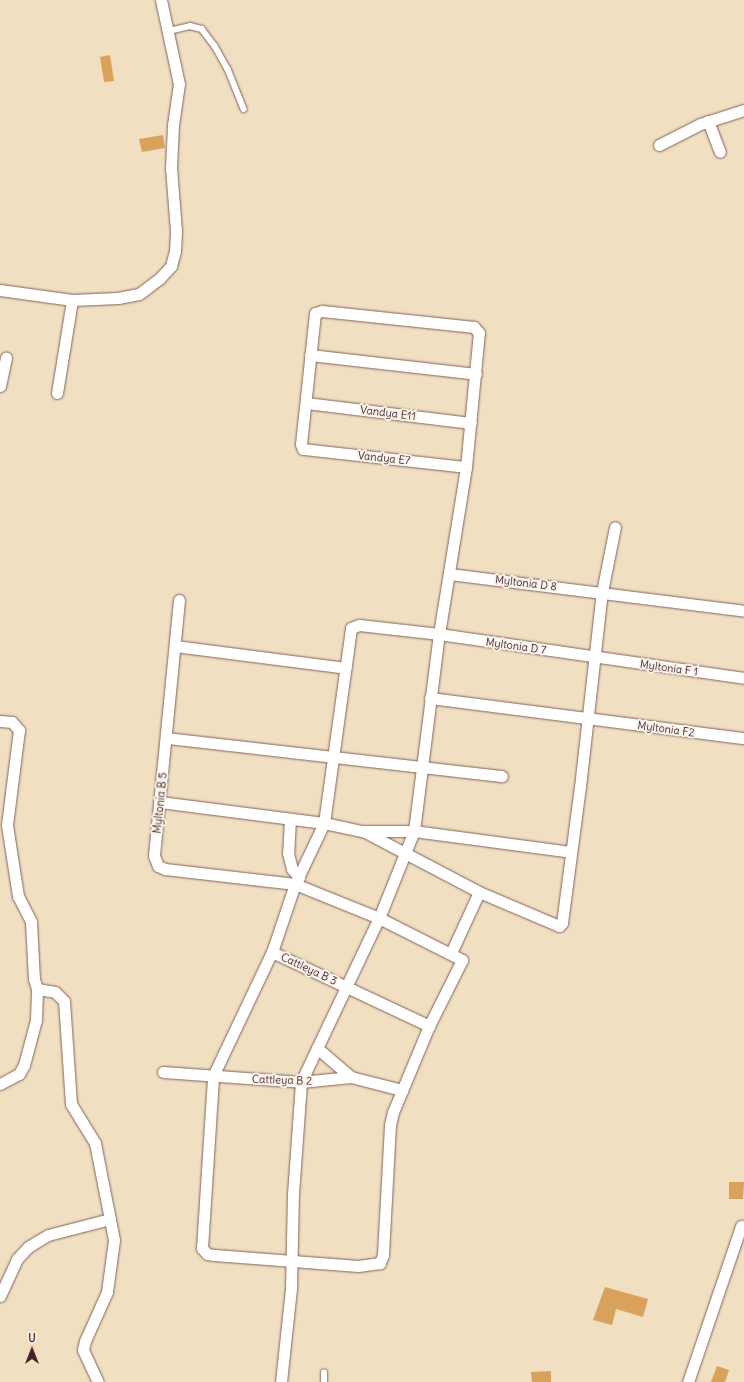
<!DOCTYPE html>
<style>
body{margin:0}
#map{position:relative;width:744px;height:1382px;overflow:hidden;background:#f0dfc0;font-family:Delius,sans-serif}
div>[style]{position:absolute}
.building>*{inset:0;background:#d9a25c}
.roads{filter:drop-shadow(0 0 1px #84625f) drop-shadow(0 0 1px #84625f)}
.lane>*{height:5.5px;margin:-2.75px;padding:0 2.75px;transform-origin:2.75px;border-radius:2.75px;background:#fff}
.street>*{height:11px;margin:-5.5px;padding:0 5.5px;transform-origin:5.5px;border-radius:5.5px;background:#fff}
span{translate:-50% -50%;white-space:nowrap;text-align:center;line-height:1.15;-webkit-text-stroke:4px #f7f3e8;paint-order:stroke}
.street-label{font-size:11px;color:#4a1f2b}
.north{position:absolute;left:12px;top:1330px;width:40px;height:40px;-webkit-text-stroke:3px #f7f3e8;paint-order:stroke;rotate:0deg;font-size:11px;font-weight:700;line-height:16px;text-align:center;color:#4a1f2b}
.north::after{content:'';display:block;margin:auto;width:14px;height:18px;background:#4a1f2b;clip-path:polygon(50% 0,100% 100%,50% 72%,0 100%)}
</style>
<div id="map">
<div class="building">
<div style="clip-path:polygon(110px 55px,114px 81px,104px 82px,100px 57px)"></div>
<div style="clip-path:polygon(163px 135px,165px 148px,142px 152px,139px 139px)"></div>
<div style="clip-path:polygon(729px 1182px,744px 1182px,743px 1199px,729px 1199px)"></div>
<div style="clip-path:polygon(605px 1287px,648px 1299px,643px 1317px,616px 1309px,612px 1325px,593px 1320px)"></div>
<div style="clip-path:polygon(717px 1366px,729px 1370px,725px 1382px,711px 1382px)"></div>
<div style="clip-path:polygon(551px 1371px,551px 1382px,532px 1382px,531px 1372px)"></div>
</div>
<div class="roads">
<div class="lane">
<div style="left:169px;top:31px;width:22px;rotate:-13deg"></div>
<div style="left:190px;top:26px;width:12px;rotate:14deg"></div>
<div style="left:202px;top:29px;width:21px;rotate:53deg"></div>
<div style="left:215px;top:46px;width:26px;rotate:61deg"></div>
<div style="left:228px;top:69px;width:43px;rotate:68.2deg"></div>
<div style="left:324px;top:1382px;width:9px;rotate:-90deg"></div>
</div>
<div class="street">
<div style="left:708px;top:121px;width:33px;rotate:69deg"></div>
<div style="left:659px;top:145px;width:46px;rotate:-27.1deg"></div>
<div style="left:700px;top:124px;width:46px;rotate:-17.7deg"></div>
<div style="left:0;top:290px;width:73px;rotate:7.9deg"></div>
<div style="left:72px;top:300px;width:46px;rotate:-2.5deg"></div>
<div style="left:118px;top:298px;width:21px;rotate:-11deg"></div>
<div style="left:139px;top:294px;width:25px;rotate:-37deg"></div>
<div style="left:159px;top:279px;width:18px;rotate:-47deg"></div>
<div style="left:171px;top:266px;width:16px;rotate:-75deg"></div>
<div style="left:175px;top:251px;width:20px;rotate:-87deg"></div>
<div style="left:176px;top:231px;width:63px;rotate:-94.5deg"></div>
<div style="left:171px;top:168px;width:43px;rotate:-87.3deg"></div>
<div style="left:173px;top:125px;width:41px;rotate:-81.7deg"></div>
<div style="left:179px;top:84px;width:86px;rotate:-102.1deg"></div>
<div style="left:310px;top:355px;width:167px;rotate:6.5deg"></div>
<div style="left:0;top:386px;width:29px;rotate:-78deg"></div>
<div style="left:57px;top:393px;width:94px;rotate:-80.8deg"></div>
<div style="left:306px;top:403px;width:166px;rotate:6.9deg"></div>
<div style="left:449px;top:574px;width:297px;rotate:7.1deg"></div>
<div style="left:179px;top:600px;width:257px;rotate:95.6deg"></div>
<div style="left:154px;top:856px;width:11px;rotate:68deg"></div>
<div style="left:158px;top:866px;width:8px;rotate:23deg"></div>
<div style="left:165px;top:869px;width:131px;rotate:6.6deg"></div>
<div style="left:295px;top:884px;width:91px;rotate:22deg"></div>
<div style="left:379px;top:918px;width:93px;rotate:26.8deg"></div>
<div style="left:462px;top:960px;width:74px;rotate:116.6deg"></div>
<div style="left:429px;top:1026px;width:93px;rotate:112.7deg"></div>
<div style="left:393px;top:1112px;width:13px;rotate:103deg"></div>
<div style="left:390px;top:1125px;width:130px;rotate:93.1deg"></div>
<div style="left:383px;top:1255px;width:9px;rotate:111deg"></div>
<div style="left:380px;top:1263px;width:22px;rotate:172deg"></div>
<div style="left:358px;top:1266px;width:144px;rotate:-175.6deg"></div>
<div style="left:214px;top:1255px;width:7px;rotate:-172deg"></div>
<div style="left:207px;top:1254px;width:8px;rotate:-130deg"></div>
<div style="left:202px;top:1248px;width:172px;rotate:-86.3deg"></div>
<div style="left:213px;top:1076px;width:137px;rotate:-64.6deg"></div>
<div style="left:272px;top:952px;width:72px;rotate:-71.3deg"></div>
<div style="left:295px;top:884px;width:68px;rotate:-64.6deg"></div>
<div style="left:324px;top:823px;width:197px;rotate:-82.1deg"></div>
<div style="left:351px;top:628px;width:9px;rotate:-21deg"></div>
<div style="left:359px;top:625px;width:81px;rotate:6.4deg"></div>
<div style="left:439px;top:634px;width:308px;rotate:8.2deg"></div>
<div style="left:175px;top:646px;width:172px;rotate:7.3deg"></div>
<div style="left:430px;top:698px;width:317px;rotate:7.3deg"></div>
<div style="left:0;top:721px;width:12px;rotate:5deg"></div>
<div style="left:12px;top:722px;width:11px;rotate:49deg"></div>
<div style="left:19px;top:730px;width:96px;rotate:97.2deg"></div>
<div style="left:7px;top:825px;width:72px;rotate:81.2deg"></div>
<div style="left:18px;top:896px;width:29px;rotate:63deg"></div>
<div style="left:31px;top:922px;width:57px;rotate:87deg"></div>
<div style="left:34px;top:979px;width:10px;rotate:73deg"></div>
<div style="left:37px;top:989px;width:18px;rotate:9deg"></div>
<div style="left:55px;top:992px;width:13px;rotate:45deg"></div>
<div style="left:64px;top:1001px;width:103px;rotate:86.1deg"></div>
<div style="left:71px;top:1104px;width:46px;rotate:58.4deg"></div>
<div style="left:95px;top:1143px;width:99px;rotate:78.9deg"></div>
<div style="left:114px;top:1240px;width:52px;rotate:97.7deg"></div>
<div style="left:107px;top:1292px;width:54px;rotate:114.2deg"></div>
<div style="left:85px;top:1341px;width:9px;rotate:103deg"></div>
<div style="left:83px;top:1350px;width:35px;rotate:65deg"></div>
<div style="left:167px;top:738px;width:337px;rotate:6.5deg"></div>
<div style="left:160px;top:802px;width:165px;rotate:7.3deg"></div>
<div style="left:324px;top:823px;width:40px;rotate:12deg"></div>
<div style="left:363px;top:831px;width:131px;rotate:27.7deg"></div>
<div style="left:479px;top:892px;width:87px;rotate:23deg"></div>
<div style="left:559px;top:926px;width:4px;rotate:-45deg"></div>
<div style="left:562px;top:923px;width:137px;rotate:-82.5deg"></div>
<div style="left:580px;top:787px;width:196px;rotate:-83.6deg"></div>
<div style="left:602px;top:592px;width:66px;rotate:-78.7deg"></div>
<div style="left:290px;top:819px;width:34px;rotate:93deg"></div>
<div style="left:288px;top:853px;width:16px;rotate:76deg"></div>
<div style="left:292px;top:869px;width:11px;rotate:49deg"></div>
<div style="left:364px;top:831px;width:50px"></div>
<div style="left:414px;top:831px;width:158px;rotate:7.6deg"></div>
<div style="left:272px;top:952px;width:174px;rotate:25.2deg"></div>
<div style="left:451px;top:953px;width:67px;rotate:-65.3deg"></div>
<div style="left:317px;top:1048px;width:45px;rotate:40.5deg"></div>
<div style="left:163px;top:1072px;width:138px;rotate:4.1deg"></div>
<div style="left:301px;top:1082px;width:50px;rotate:-5.7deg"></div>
<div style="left:351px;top:1077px;width:53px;rotate:14.3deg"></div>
<div style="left:0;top:1084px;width:21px;rotate:-28deg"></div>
<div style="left:19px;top:1074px;width:10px;rotate:-61deg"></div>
<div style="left:24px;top:1065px;width:47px;rotate:-75.1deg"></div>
<div style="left:36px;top:1020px;width:31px;rotate:-88deg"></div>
<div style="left:0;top:1296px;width:41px;rotate:-65.3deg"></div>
<div style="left:17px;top:1259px;width:16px;rotate:-47deg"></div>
<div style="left:28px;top:1247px;width:23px;rotate:-31deg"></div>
<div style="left:48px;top:1235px;width:64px;rotate:-14.5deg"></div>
<div style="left:281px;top:1382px;width:95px;rotate:-83.9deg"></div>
<div style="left:291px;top:1288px;width:94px;rotate:-88.8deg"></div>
<div style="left:293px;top:1194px;width:112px;rotate:-85.9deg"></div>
<div style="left:301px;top:1082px;width:182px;rotate:-64.6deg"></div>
<div style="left:379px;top:918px;width:94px;rotate:-68.1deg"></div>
<div style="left:414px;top:831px;width:199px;rotate:-82.8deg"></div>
<div style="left:439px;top:634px;width:169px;rotate:-80.8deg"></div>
<div style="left:466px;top:467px;width:135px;rotate:-84.5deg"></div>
<div style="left:479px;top:333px;width:8px;rotate:-130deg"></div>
<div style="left:474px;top:327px;width:153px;rotate:-174deg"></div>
<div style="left:322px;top:311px;width:7px;rotate:164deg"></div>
<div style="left:315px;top:313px;width:132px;rotate:96.1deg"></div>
<div style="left:301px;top:444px;width:5px;rotate:68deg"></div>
<div style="left:303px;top:449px;width:164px;rotate:6.3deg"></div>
<div style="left:688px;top:1382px;width:165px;rotate:-71.2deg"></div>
</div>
</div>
<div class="street-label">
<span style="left:388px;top:413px;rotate:7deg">Vandya E11</span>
<span style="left:384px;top:458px;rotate:6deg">Vandya E7</span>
<span style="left:526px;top:583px;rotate:7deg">Myltonia D 8</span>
<span style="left:516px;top:646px;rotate:8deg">Myltonia D 7</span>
<span style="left:669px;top:668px;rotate:8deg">Myltonia F 1</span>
<span style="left:666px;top:729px;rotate:8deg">Myltonia F2</span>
<span style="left:160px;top:803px;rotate:-84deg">Myltonia B 5</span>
<span style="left:309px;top:969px;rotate:25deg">Cattleya B 3</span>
<span style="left:282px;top:1080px;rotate:2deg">Cattleya B 2</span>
</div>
<div class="north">U</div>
</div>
